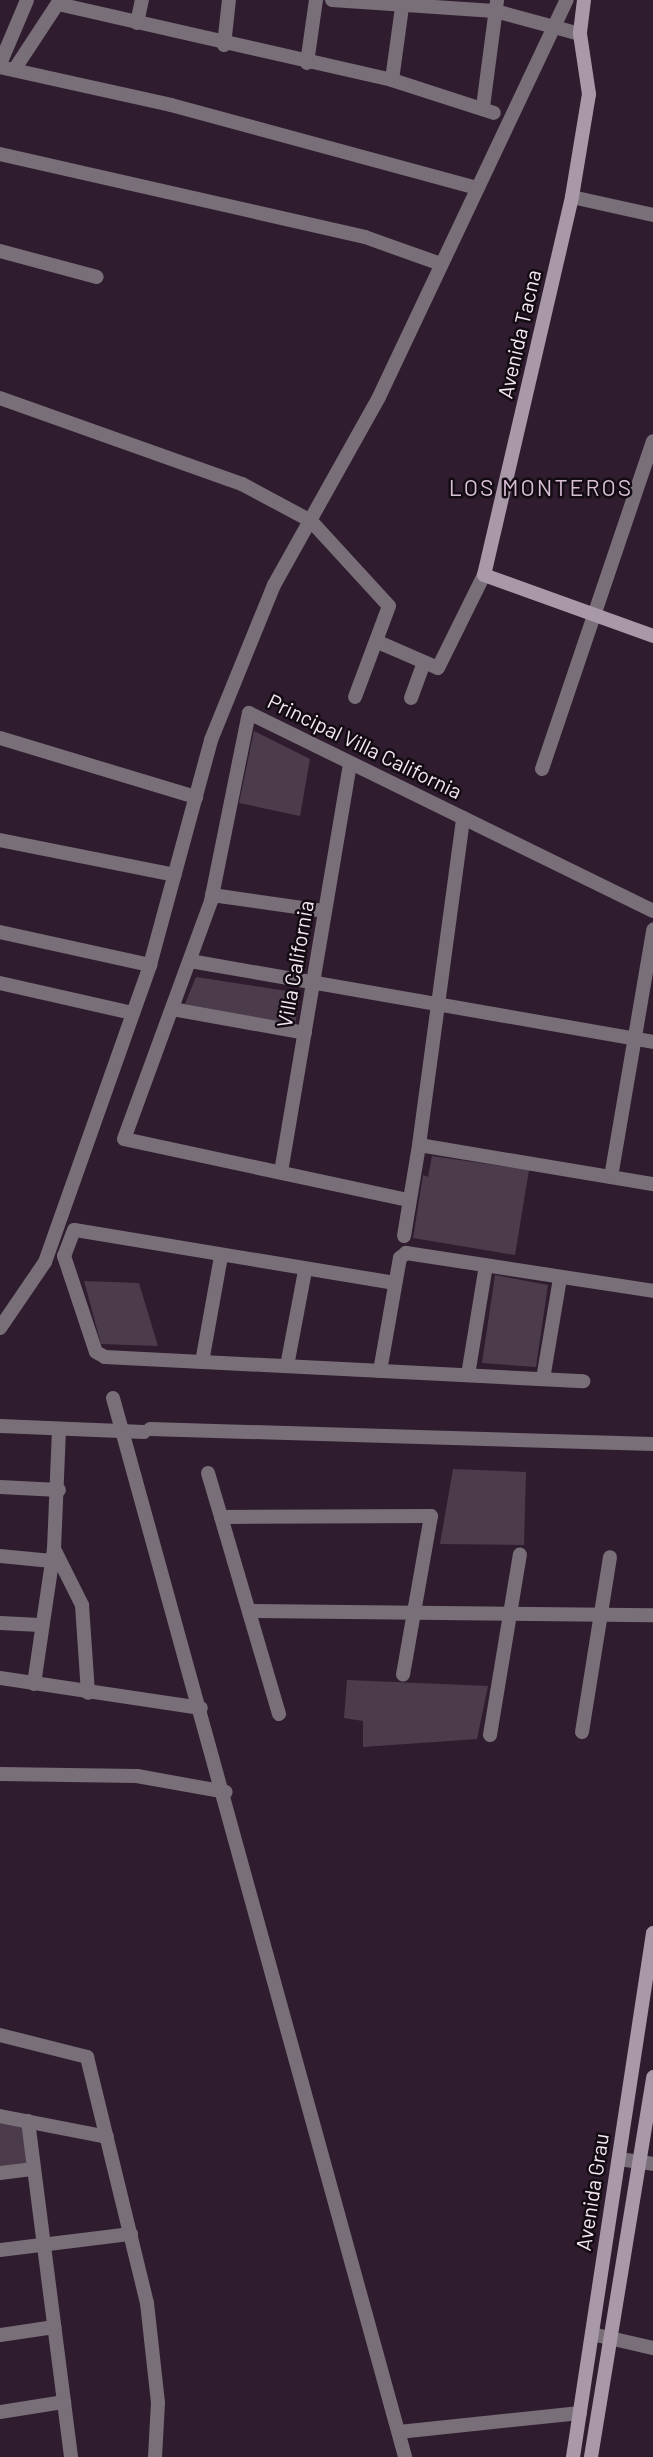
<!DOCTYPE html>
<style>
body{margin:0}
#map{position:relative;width:653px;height:2457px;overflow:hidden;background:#2f1d2f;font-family:Barlow,sans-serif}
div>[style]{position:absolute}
.green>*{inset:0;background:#4c3c4b}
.street>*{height:14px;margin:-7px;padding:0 7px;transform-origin:7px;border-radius:7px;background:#796f78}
.secondary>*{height:14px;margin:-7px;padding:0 7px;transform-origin:7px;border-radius:7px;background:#a999a8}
span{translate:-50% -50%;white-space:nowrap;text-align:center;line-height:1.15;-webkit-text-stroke:5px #130b12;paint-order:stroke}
.street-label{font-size:21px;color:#f5e8f4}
.neighbourhood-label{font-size:23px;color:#d8bfd6;letter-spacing:2px}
</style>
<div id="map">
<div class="green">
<div style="clip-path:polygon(254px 731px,310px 759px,300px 816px,239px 803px)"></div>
<div style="clip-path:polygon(196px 977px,300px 993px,295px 1025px,185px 1004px)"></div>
<div style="clip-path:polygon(432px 1156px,529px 1170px,515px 1255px,413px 1238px,423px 1175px,428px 1177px)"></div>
<div style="clip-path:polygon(495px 1275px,548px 1285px,536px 1367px,482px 1363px)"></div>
<div style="clip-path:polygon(84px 1281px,139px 1283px,158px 1346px,101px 1344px)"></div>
<div style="clip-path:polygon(453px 1469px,526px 1472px,524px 1545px,440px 1544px)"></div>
<div style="clip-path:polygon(347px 1680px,488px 1686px,477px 1739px,363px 1747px,363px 1721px,344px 1718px)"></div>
<div style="clip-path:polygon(0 2121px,24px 2125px,29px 2163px,0 2167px)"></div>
</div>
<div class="street">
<div style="left:332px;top:0;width:163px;rotate:3.9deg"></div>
<div style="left:495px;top:11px;width:88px;rotate:15.1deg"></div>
<div style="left:58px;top:4px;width:343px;rotate:12.8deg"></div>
<div style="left:392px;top:80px;width:107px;rotate:17.9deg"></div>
<div style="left:137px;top:23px;width:24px;rotate:-78deg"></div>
<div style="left:224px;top:45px;width:45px;rotate:-83.7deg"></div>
<div style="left:307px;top:63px;width:64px;rotate:-81.9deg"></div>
<div style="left:0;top:64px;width:69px;rotate:-67.1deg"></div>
<div style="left:0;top:67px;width:175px;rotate:12.5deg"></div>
<div style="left:171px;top:105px;width:317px;rotate:15.2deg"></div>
<div style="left:14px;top:70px;width:84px;rotate:-56.7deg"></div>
<div style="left:392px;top:80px;width:81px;rotate:-82.2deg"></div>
<div style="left:483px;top:107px;width:108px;rotate:-82.5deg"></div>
<div style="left:0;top:154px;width:374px;rotate:12.8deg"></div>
<div style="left:365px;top:237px;width:81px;rotate:19.6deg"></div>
<div style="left:572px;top:197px;width:83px;rotate:12.5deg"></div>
<div style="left:0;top:251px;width:100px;rotate:15deg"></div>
<div style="left:0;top:398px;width:257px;rotate:19.6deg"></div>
<div style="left:242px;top:484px;width:78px;rotate:28.2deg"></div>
<div style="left:311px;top:521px;width:115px;rotate:47.5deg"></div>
<div style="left:389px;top:606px;width:97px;rotate:110.5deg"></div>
<div style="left:378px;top:642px;width:65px;rotate:23.4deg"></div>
<div style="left:438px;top:668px;width:104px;rotate:-63.7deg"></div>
<div style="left:411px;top:698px;width:37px;rotate:-70deg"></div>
<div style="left:0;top:738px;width:205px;rotate:16.8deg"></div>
<div style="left:542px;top:769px;width:346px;rotate:-71.3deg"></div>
<div style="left:0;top:840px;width:178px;rotate:11.3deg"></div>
<div style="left:212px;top:895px;width:114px;rotate:8.1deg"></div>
<div style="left:0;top:932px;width:154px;rotate:12.4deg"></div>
<div style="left:190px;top:961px;width:470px;rotate:9.9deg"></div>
<div style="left:0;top:983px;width:135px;rotate:12.8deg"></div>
<div style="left:172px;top:1009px;width:135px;rotate:10.2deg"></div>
<div style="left:419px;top:1145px;width:330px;rotate:-82.3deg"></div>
<div style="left:281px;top:1172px;width:415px;rotate:-80.4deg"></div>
<div style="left:611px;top:1177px;width:251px;rotate:-80.3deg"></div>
<div style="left:408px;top:1200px;width:290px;rotate:-167.9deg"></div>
<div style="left:124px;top:1139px;width:253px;rotate:-69.9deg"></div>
<div style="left:211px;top:901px;width:192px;rotate:-78.6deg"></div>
<div style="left:249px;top:713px;width:450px;rotate:26.1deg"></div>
<div style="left:404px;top:1236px;width:92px;rotate:-80.6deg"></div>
<div style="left:419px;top:1145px;width:237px;rotate:9.5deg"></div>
<div style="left:395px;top:1283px;width:325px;rotate:-170.6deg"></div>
<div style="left:74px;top:1230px;width:28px;rotate:111deg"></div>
<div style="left:64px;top:1256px;width:101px;rotate:71.6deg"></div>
<div style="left:96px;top:1352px;width:10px;rotate:29deg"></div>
<div style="left:105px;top:1357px;width:479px;rotate:2.9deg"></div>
<div style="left:0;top:1328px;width:80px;rotate:-55.7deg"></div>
<div style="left:45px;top:1262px;width:315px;rotate:-70.5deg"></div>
<div style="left:150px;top:965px;width:233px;rotate:-74.8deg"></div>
<div style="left:211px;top:740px;width:167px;rotate:-67.9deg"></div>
<div style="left:274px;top:585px;width:215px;rotate:-60.8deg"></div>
<div style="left:379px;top:397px;width:439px;rotate:-64.7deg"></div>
<div style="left:202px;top:1362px;width:108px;rotate:-79.8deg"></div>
<div style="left:287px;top:1366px;width:97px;rotate:-79.3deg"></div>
<div style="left:380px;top:1371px;width:115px;rotate:-80deg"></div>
<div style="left:400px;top:1258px;width:8px;rotate:-40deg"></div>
<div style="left:406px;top:1253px;width:250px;rotate:8.7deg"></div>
<div style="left:468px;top:1375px;width:111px;rotate:-80.7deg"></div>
<div style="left:543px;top:1379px;width:102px;rotate:-80.4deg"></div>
<div style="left:113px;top:1398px;width:1099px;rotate:74.58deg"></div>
<div style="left:0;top:1426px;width:144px;rotate:2.4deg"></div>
<div style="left:150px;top:1429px;width:503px;rotate:1.71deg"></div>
<div style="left:208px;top:1473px;width:46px;rotate:73.5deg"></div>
<div style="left:0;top:1487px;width:59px;rotate:2.9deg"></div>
<div style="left:54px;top:1549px;width:63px;rotate:63.4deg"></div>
<div style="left:82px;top:1605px;width:88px;rotate:86.1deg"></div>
<div style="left:0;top:1556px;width:52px;rotate:5.5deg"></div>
<div style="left:249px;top:1611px;width:404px;rotate:0.6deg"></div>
<div style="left:0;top:1623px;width:40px;rotate:2.9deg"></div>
<div style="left:0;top:1678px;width:203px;rotate:8.5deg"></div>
<div style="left:34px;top:1684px;width:136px;rotate:-81.6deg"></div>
<div style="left:54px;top:1549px;width:119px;rotate:-87.6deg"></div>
<div style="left:279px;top:1714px;width:205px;rotate:-106.4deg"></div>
<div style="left:221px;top:1517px;width:210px;rotate:-0.3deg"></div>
<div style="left:431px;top:1516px;width:161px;rotate:100deg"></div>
<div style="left:582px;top:1732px;width:177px;rotate:-80.9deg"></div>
<div style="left:490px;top:1735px;width:183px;rotate:-80.6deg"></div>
<div style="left:0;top:1774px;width:137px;rotate:0.8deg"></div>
<div style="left:137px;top:1776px;width:90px;rotate:10.2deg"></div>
<div style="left:0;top:2035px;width:90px;rotate:14.2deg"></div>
<div style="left:87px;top:2057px;width:253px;rotate:76.3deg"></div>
<div style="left:147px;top:2303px;width:100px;rotate:83.7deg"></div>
<div style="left:158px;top:2402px;width:55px;rotate:93.1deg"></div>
<div style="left:0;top:2116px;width:109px;rotate:11.1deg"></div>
<div style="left:28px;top:2121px;width:339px;rotate:82.7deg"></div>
<div style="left:619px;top:2159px;width:34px;rotate:8deg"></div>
<div style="left:0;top:2173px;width:34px;rotate:-7deg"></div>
<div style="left:0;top:2250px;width:132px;rotate:-7deg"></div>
<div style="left:592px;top:2334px;width:63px;rotate:12.9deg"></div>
<div style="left:0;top:2335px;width:55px;rotate:-8.4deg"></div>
<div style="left:0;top:2412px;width:65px;rotate:-8.9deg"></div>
<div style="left:399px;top:2432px;width:182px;rotate:-6deg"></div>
</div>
<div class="secondary">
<div style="left:584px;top:0;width:34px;rotate:97deg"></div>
<div style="left:580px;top:34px;width:61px;rotate:81.5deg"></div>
<div style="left:589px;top:94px;width:104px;rotate:99.4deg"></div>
<div style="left:572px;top:197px;width:388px;rotate:103.1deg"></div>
<div style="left:484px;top:575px;width:180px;rotate:19.8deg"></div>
<div style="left:573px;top:2457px;width:530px;rotate:-81.32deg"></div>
<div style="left:591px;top:2457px;width:385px;rotate:-80.7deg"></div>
</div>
<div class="street-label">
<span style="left:519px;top:334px;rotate:-77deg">Avenida Tacna</span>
<span style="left:365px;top:746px;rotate:26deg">Principal Villa California</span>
<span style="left:295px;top:964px;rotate:-80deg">Villa California</span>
<span style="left:592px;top:2192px;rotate:-81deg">Avenida Grau</span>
</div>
<div class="neighbourhood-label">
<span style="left:541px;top:487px">LOS MONTEROS</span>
</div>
</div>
